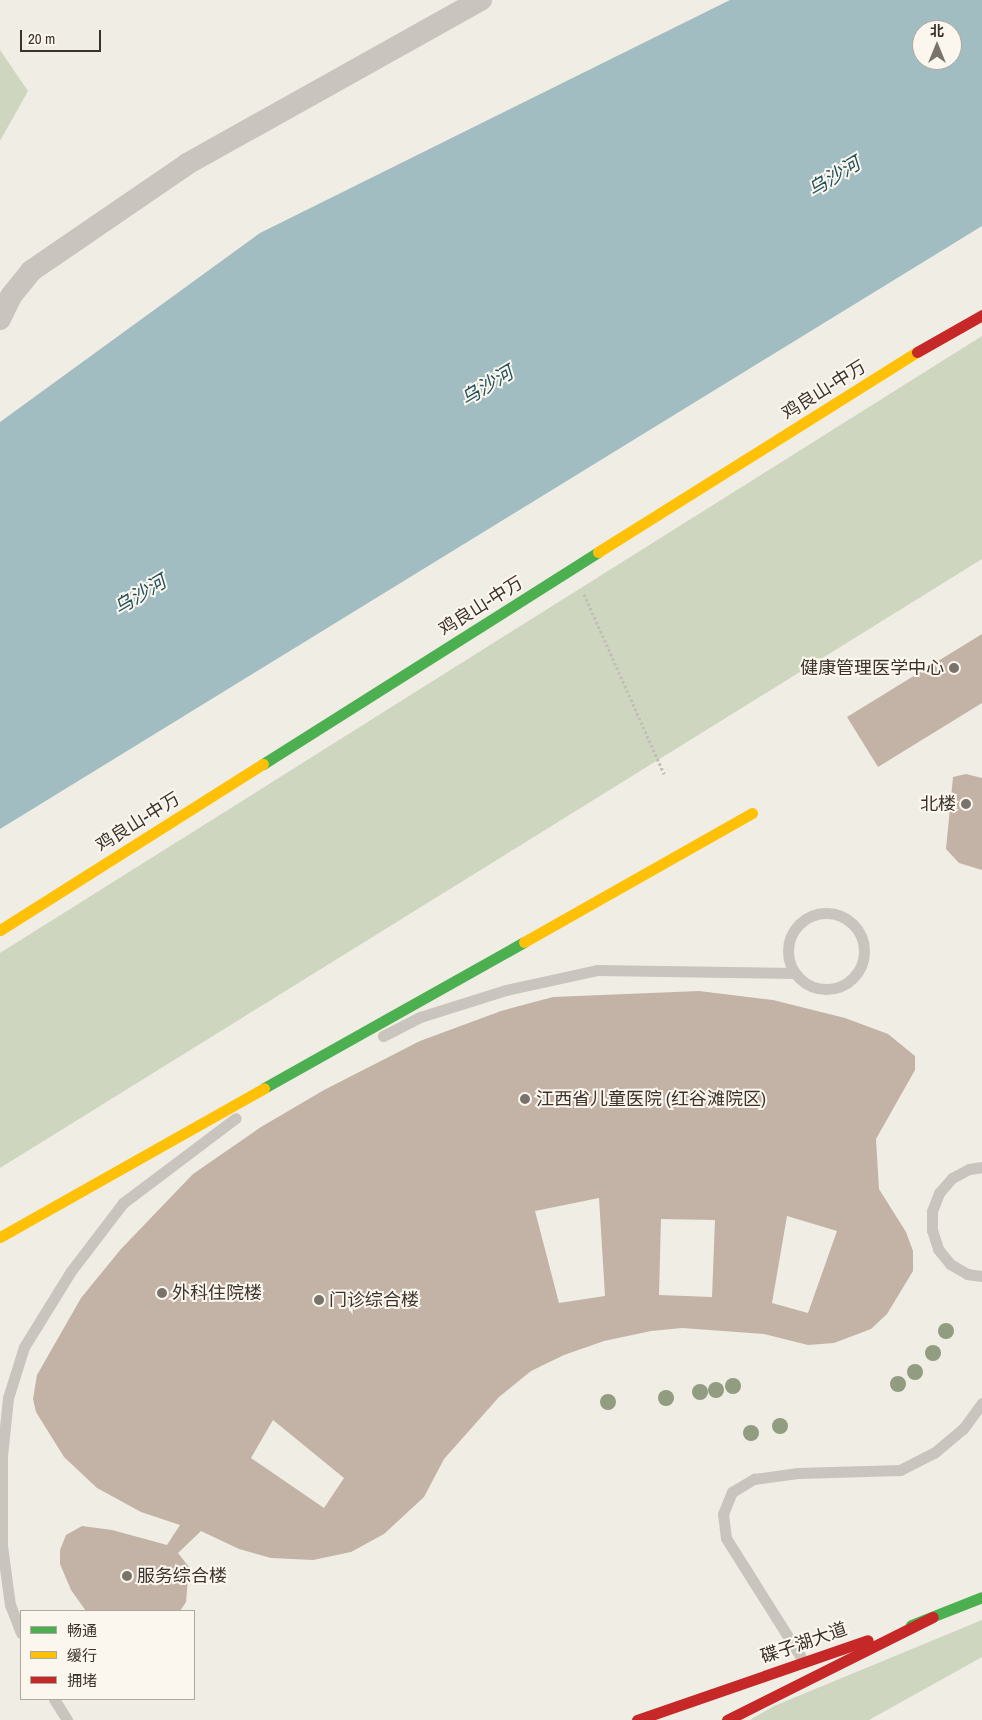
<!DOCTYPE html>
<meta charset="utf-8">
<style>
body{margin:0}
#map{position:relative;width:982px;height:1720px;overflow:hidden;background:#f0ede5;font-family:"Archivo Narrow","Noto Sans SC",sans-serif}
div>[style]{position:absolute}
.green>*{inset:0;background:#ced6bf}
.water>*{inset:0;background:#a1bdc1}
.building>*{inset:0;background:#c3b3a6}
.path>*{height:3px;margin-top:-1.5px;transform-origin:0;background:repeating-linear-gradient(90deg,#c2bdb6 0 2.5px,transparent 0 5px)}
.lane>*{height:11px;margin:-5.5px;padding:0 5.5px;transform-origin:5.5px;border-radius:5.5px;background:#c9c4be}
.lane>.ring{margin:-5.5px;padding:0;box-sizing:content-box;background:none;border:11px solid #c9c4be;border-radius:50%}
.street>*{height:22px;margin:-11px;padding:0 11px;transform-origin:11px;border-radius:11px;background:#c9c4be}
.fast>*{height:11px;margin:-5.5px;padding:0 5.5px;transform-origin:5.5px;border-radius:5.5px;background:#4caf50}
.slow>*{height:11px;margin:-5.5px;padding:0 5.5px;transform-origin:5.5px;border-radius:5.5px;background:#ffc107}
.jam>*{height:11px;margin:-5.5px;padding:0 5.5px;transform-origin:5.5px;border-radius:5.5px;background:#c62828}
.trees>*{width:16px;height:16px;margin:-8px;border-radius:50%;background:#919c80}
.dots>*{width:14px;height:14px;translate:-50% -50%;box-sizing:border-box;border:2px solid #fbf7ee;border-radius:50%}
span{translate:-50% -50%;white-space:nowrap;text-align:center;line-height:1.15;-webkit-text-stroke:4px #fbf7ee;paint-order:stroke}
.street-label{font-size:18px;color:#3b322b}
.poi-label{font-size:18px;color:#3b322b}
.right{translate:-100% -50%;text-align:right}
.left{translate:0 -50%;text-align:left}
.water-label{font-size:19px;color:#1f515e;font-style:italic}
.legend{position:absolute;left:20px;top:1610px;width:175px;height:90px;box-sizing:border-box;background:#fbf7ee;border:1px solid #aea8a0;margin:0;padding:6px 9px;list-style:none;font-size:15px;color:#3b322b}
.legend li{display:flex;align-items:center;gap:10px;height:25px}
.legend b{width:25px;border:1px solid #aea8a0}
.north{position:absolute;left:912px;top:20px;width:50px;height:50px;box-sizing:border-box;background:#fbf7ee;border:1px solid #aea8a0;border-radius:50%;rotate:0deg;font-size:14px;font-weight:700;line-height:20px;text-align:center;color:#3b322b}
.north::after{content:'';display:block;margin:auto;width:18px;height:22px;background:#7a736c;clip-path:polygon(50% 0,100% 100%,50% 72%,0 100%)}
.scale{position:absolute;left:20px;top:30px;width:81px;height:22px;box-sizing:border-box;border:2px solid #3b322b;border-top:0;padding-left:6px;font-size:15px;line-height:18px;white-space:nowrap;color:#3b322b;-webkit-text-stroke:4px #fbf7ee;paint-order:stroke}
</style>
<div id="map">
<div class="green">
<div style="clip-path:polygon(0 50px,28px 91px,0 141px)"></div>
<div style="clip-path:polygon(982px 336px,982px 559px,0 1168px,0 953px)"></div>
<div style="clip-path:polygon(982px 1620px,982px 1657px,869px 1720px,750px 1720px,774px 1706px)"></div>
</div>
<div class="water">
<div style="clip-path:polygon(evenodd,730px 0,982px 0,982px 226px,0 829px,0 422px,260px 233px,730px 0,922px 30px,952px 30px,952px 60px,922px 60px,922px 30px)"></div>
</div>
<div class="building">
<div style="clip-path:polygon(982px 634px,982px 703px,878px 767px,847px 717px)"></div>
<div style="clip-path:polygon(966px 774px,982px 778px,982px 870px,959px 863px,946px 849px,953px 777px)"></div>
<div style="clip-path:polygon(evenodd,699px 991px,773px 1000px,845px 1018px,888px 1034px,915px 1056px,915px 1070px,876px 1139px,879px 1189px,906px 1232px,913px 1251px,913px 1271px,887px 1314px,871px 1329px,834px 1343px,808px 1345px,764px 1334px,682px 1328px,651px 1331px,604px 1341px,564px 1355px,531px 1371px,499px 1397px,444px 1459px,424px 1497px,384px 1534px,351px 1552px,313px 1560px,271px 1558px,239px 1549px,201px 1531px,178px 1553px,189px 1567px,186px 1602px,180px 1611px,86px 1611px,71px 1590px,60px 1564px,60px 1550px,66px 1535px,82px 1526px,112px 1530px,167px 1545px,180px 1525px,141px 1512px,97px 1488px,64px 1457px,36px 1412px,33px 1399px,37px 1375px,81px 1298px,121px 1249px,193px 1174px,261px 1127px,324px 1090px,420px 1041px,501px 1011px,553px 997px,699px 991px,599px 1198px,605px 1296px,559px 1303px,535px 1211px,599px 1198px,699px 991px,787px 1216px,837px 1231px,808px 1313px,772px 1303px,787px 1216px,699px 991px,661px 1219px,715px 1220px,712px 1297px,659px 1295px,661px 1219px,699px 991px,273px 1420px,344px 1478px,324px 1508px,251px 1458px,273px 1420px)"></div>
</div>
<div class="path">
<div style="left:584px;top:594px;width:197px;rotate:66deg"></div>
</div>
<div class="lane">
<div class="ring" style="left:788px;top:913px;width:65px;height:65px"></div>
<div style="left:383px;top:1036px;width:42px;rotate:-27.2deg"></div>
<div style="left:420px;top:1017px;width:90px;rotate:-17.4deg"></div>
<div style="left:506px;top:990px;width:93px;rotate:-12.4deg"></div>
<div style="left:597px;top:970px;width:198px;rotate:0.9deg"></div>
<div style="left:982px;top:1167px;width:13px;rotate:171deg"></div>
<div style="left:969px;top:1169px;width:19px;rotate:152deg"></div>
<div style="left:952px;top:1178px;width:20px;rotate:131deg"></div>
<div style="left:939px;top:1193px;width:19px;rotate:111deg"></div>
<div style="left:932px;top:1211px;width:19px;rotate:90deg"></div>
<div style="left:932px;top:1230px;width:20px;rotate:72deg"></div>
<div style="left:938px;top:1249px;width:19px;rotate:51deg"></div>
<div style="left:950px;top:1264px;width:20px;rotate:30deg"></div>
<div style="left:967px;top:1274px;width:15px;rotate:8deg"></div>
<div style="left:21px;top:1633px;width:30px;rotate:-111deg"></div>
<div style="left:10px;top:1605px;width:60px;rotate:-97.7deg"></div>
<div style="left:2px;top:1546px;width:90px;rotate:-90deg"></div>
<div style="left:2px;top:1456px;width:58px;rotate:-84.1deg"></div>
<div style="left:8px;top:1398px;width:53px;rotate:-72.6deg"></div>
<div style="left:24px;top:1347px;width:89px;rotate:-58.3deg"></div>
<div style="left:71px;top:1271px;width:86px;rotate:-52.6deg"></div>
<div style="left:123px;top:1203px;width:141px;rotate:-37deg"></div>
<div style="left:804px;top:1662px;width:146px;rotate:-122.2deg"></div>
<div style="left:726px;top:1538px;width:24px;rotate:-97deg"></div>
<div style="left:723px;top:1514px;width:24px;rotate:-68deg"></div>
<div style="left:732px;top:1492px;width:26px;rotate:-31deg"></div>
<div style="left:754px;top:1479px;width:44px;rotate:-7.8deg"></div>
<div style="left:798px;top:1473px;width:102px;rotate:-1.7deg"></div>
<div style="left:900px;top:1470px;width:38px;rotate:-27deg"></div>
<div style="left:934px;top:1453px;width:38px;rotate:-40deg"></div>
<div style="left:963px;top:1429px;width:32px;rotate:-54deg"></div>
<div style="left:54px;top:1699px;width:25px;rotate:58deg"></div>
</div>
<div class="street">
<div style="left:0;top:319px;width:25px;rotate:-64deg"></div>
<div style="left:11px;top:296px;width:32px;rotate:-51deg"></div>
<div style="left:31px;top:271px;width:189px;rotate:-34.4deg"></div>
<div style="left:187px;top:164px;width:337px;rotate:-29.2deg"></div>
</div>
<div class="fast">
<div style="left:263px;top:764px;width:396px;rotate:-32.3deg"></div>
<div style="left:264px;top:1088px;width:298px;rotate:-29.3deg"></div>
<div style="left:911px;top:1625px;width:76px;rotate:-21.5deg"></div>
</div>
<div class="slow">
<div style="left:598px;top:552px;width:377px;rotate:-32.1deg"></div>
<div style="left:0;top:930px;width:311px;rotate:-32.3deg"></div>
<div style="left:524px;top:942px;width:262px;rotate:-29.5deg"></div>
<div style="left:0;top:1237px;width:303px;rotate:-29.4deg"></div>
</div>
<div class="jam">
<div style="left:917px;top:352px;width:75px;rotate:-29.6deg"></div>
<div style="left:637px;top:1720px;width:244px;rotate:-19.1deg"></div>
<div style="left:727px;top:1720px;width:230px;rotate:-26.6deg"></div>
</div>
<div class="trees">
<div style="left:946px;top:1331px"></div>
<div style="left:933px;top:1353px"></div>
<div style="left:915px;top:1372px"></div>
<div style="left:898px;top:1384px"></div>
<div style="left:733px;top:1386px"></div>
<div style="left:716px;top:1390px"></div>
<div style="left:700px;top:1392px"></div>
<div style="left:666px;top:1398px"></div>
<div style="left:608px;top:1402px"></div>
<div style="left:780px;top:1426px"></div>
<div style="left:751px;top:1433px"></div>
</div>
<div class="dots">
<div style="left:954px;top:668px;background:#7a736c"></div>
<div style="left:966px;top:804px;background:#7a736c"></div>
<div style="left:525px;top:1099px;background:#7a736c"></div>
<div style="left:162px;top:1293px;background:#7a736c"></div>
<div style="left:319px;top:1300px;background:#7a736c"></div>
<div style="left:127px;top:1576px;background:#7a736c"></div>
</div>
<div class="street-label">
<span style="left:824px;top:390px;rotate:-32deg">鸡良山-中万</span>
<span style="left:481px;top:606px;rotate:-32deg">鸡良山-中万</span>
<span style="left:138px;top:822px;rotate:-32deg">鸡良山-中万</span>
<span style="left:804px;top:1643px;rotate:-19deg">碟子湖大道</span>
</div>
<div class="poi-label">
<span class="right" style="left:944px;top:668px">健康管理医学中心</span>
<span class="right" style="left:956px;top:804px">北楼</span>
<span class="left" style="left:536px;top:1099px">江西省儿童医院 (红谷滩院区)</span>
<span class="left" style="left:172px;top:1293px">外科住院楼</span>
<span class="left" style="left:329px;top:1300px">门诊综合楼</span>
<span class="left" style="left:137px;top:1576px">服务综合楼</span>
</div>
<div class="water-label">
<span style="left:834px;top:177px;rotate:-31deg">乌沙河</span>
<span style="left:487px;top:386px;rotate:-31deg">乌沙河</span>
<span style="left:140px;top:595px;rotate:-31deg">乌沙河</span>
</div>
<ul class="legend">
<li><b style="height:6px;background:#4caf50"></b>畅通</li>
<li><b style="height:6px;background:#ffc107"></b>缓行</li>
<li><b style="height:6px;background:#c62828"></b>拥堵</li>
</ul>
<div class="north">北</div>
<div class="scale">20 m</div>
</div>
